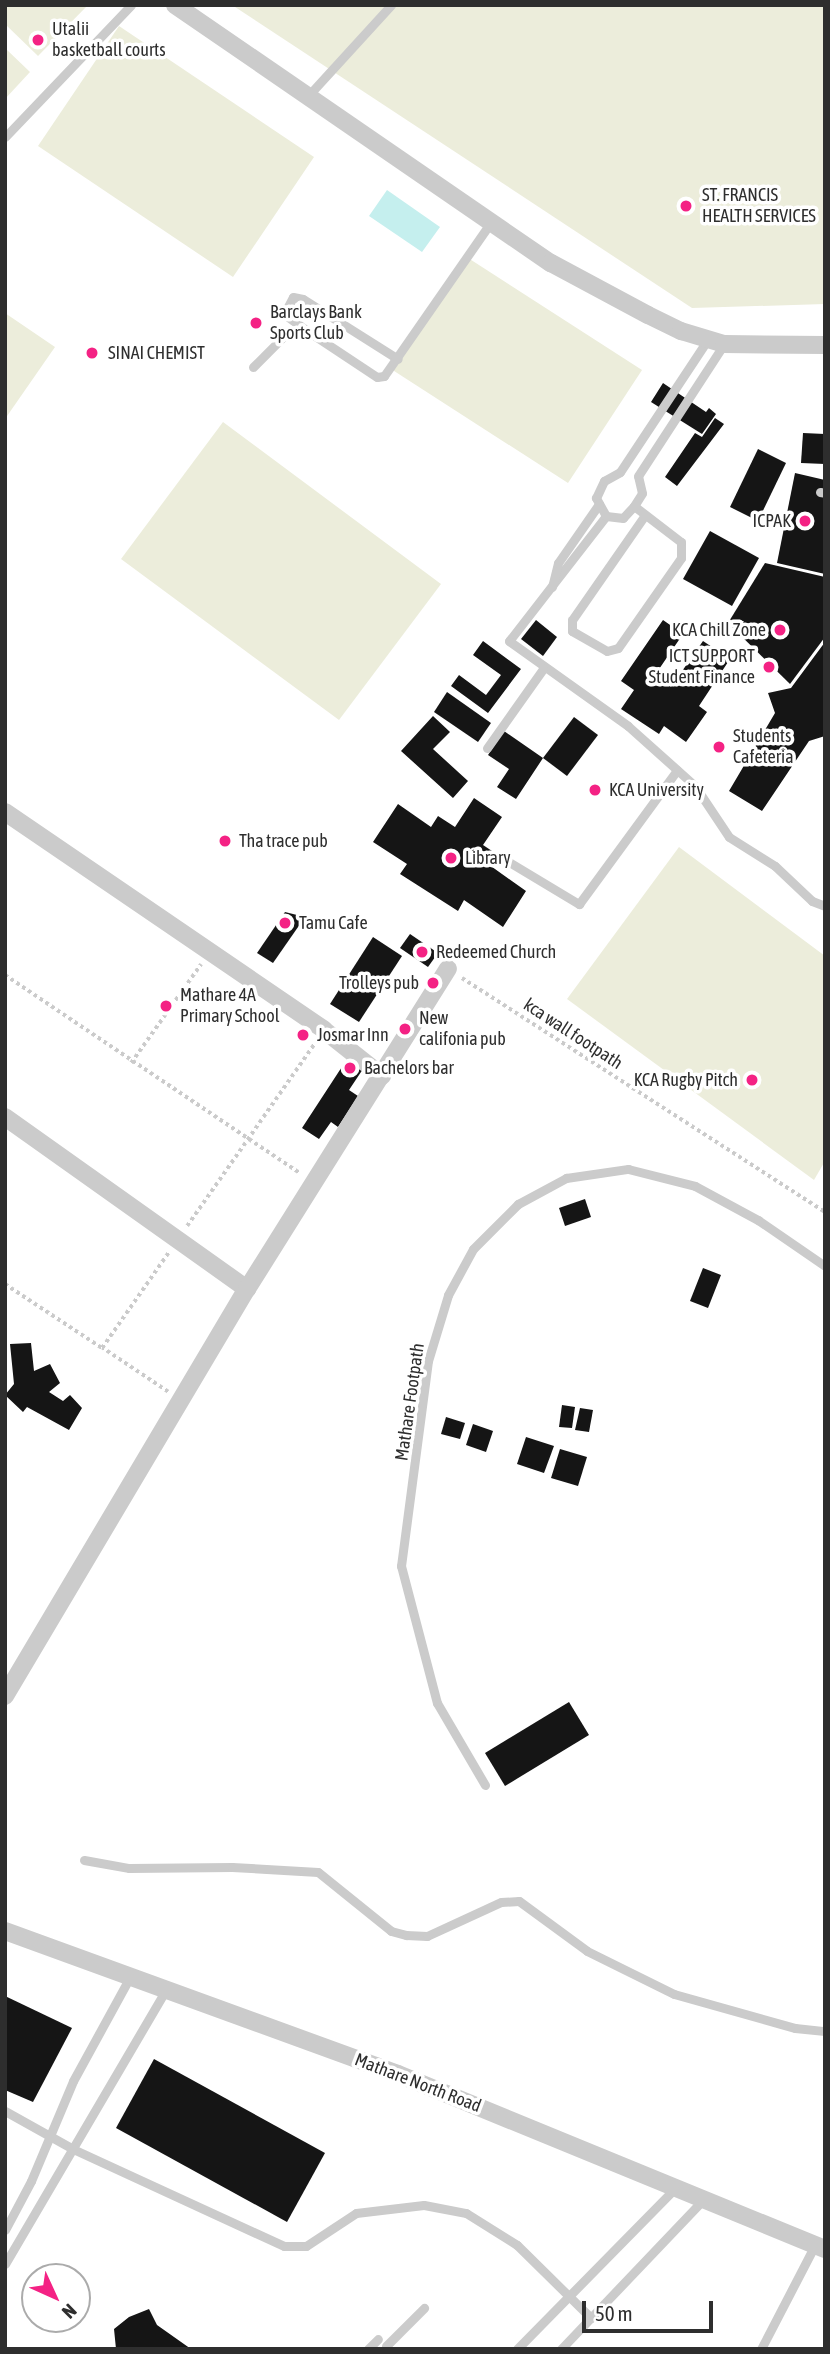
<!DOCTYPE html>
<style>
body{margin:0}
#map{position:relative;width:830px;height:2354px;overflow:hidden;background:#fff;font-family:"Asap Condensed",sans-serif}
div>[style]{position:absolute}
.green>*{inset:0;background:#eceddb}
.water>*{inset:0;background:#c5efee}
.building>*{inset:0;background:#151515}
.path>*{height:3.5px;margin-top:-1.75px;transform-origin:0;background:repeating-linear-gradient(90deg,#cbcbcb 0 3.5px,transparent 0 7px)}
.lane>*{height:9px;margin:-4.5px;padding:0 4.5px;transform-origin:4.5px;border-radius:4.5px;background:#cbcbcb}
.street>*{height:18px;margin:-9px;padding:0 9px;transform-origin:9px;border-radius:9px;background:#cbcbcb}
.dots>*{width:19px;height:19px;translate:-50% -50%;box-sizing:border-box;border:4px solid #fff;border-radius:50%}
span{translate:-50% -50%;white-space:nowrap;text-align:center;line-height:1.15;-webkit-text-stroke:7px #fff;paint-order:stroke}
.poi-label{font-size:18px;color:#2e2e2e}
.left{translate:0 -50%;text-align:left}
.right{translate:-100% -50%;text-align:right}
.street-label{font-size:18px;color:#2e2e2e}
.frame{position:absolute;inset:0;border:7px solid #2e2e2e;pointer-events:none}
.north{position:absolute;left:21px;top:2263px;width:70px;height:70px;box-sizing:border-box;background:#fff;border:2px solid #ababab;border-radius:50%;rotate:135deg;font-size:19px;font-weight:700;line-height:28px;text-align:center;color:#2e2e2e}
.north::after{content:'';display:block;margin:auto;width:24px;height:32px;background:#f42284;clip-path:polygon(50% 0,100% 100%,50% 72%,0 100%)}
.scale{position:absolute;left:582px;top:2301px;width:131px;height:32px;box-sizing:border-box;border:4px solid #2e2e2e;border-top:0;padding-left:9px;font-size:21px;line-height:24px;white-space:nowrap;color:#2e2e2e;-webkit-text-stroke:5px #fff;paint-order:stroke}
</style>
<div id="map">
<div class="green">
<div style="clip-path:polygon(5px 5px,88px 5px,38px 56px,5px 24px)"></div>
<div style="clip-path:polygon(232px 5px,825px 5px,825px 304px,692px 308px)"></div>
<div style="clip-path:polygon(119px 26px,314px 157px,233px 277px,38px 146px)"></div>
<div style="clip-path:polygon(5px 48px,30px 72px,5px 99px)"></div>
<div style="clip-path:polygon(465px 256px,642px 370px,568px 483px,391px 369px)"></div>
<div style="clip-path:polygon(5px 313px,55px 347px,5px 419px)"></div>
<div style="clip-path:polygon(223px 422px,441px 584px,339px 720px,121px 559px)"></div>
<div style="clip-path:polygon(679px 847px,825px 956px,825px 1161px,814px 1180px,567px 999px)"></div>
</div>
<div class="water">
<div style="clip-path:polygon(387px 190px,440px 227px,422px 252px,369px 216px)"></div>
</div>
<div class="building">
<div style="clip-path:polygon(663px 383px,706px 412px,709px 408px,716px 414px,702px 434px,651px 402px)"></div>
<div style="clip-path:polygon(715px 418px,724px 424px,677px 486px,665px 477px,695px 433px,702px 437px)"></div>
<div style="clip-path:polygon(803px 433px,825px 434px,825px 464px,801px 463px)"></div>
<div style="clip-path:polygon(758px 449px,786px 463px,758px 521px,730px 507px)"></div>
<div style="clip-path:polygon(795px 473px,825px 480px,825px 574px,777px 563px)"></div>
<div style="clip-path:polygon(710px 531px,759px 558px,732px 606px,683px 579px)"></div>
<div style="clip-path:polygon(765px 563px,825px 577px,825px 637px,790px 684px,728px 623px)"></div>
<div style="clip-path:polygon(536px 620px,557px 637px,543px 656px,521px 639px)"></div>
<div style="clip-path:polygon(663px 620px,683px 634px,655px 675px,671px 687px,703px 641px,730px 659px,699px 706px,707px 712px,686px 742px,664px 726px,659px 734px,621px 709px,634px 690px,621px 681px)"></div>
<div style="clip-path:polygon(483px 641px,521px 669px,488px 713px,451px 686px,459px 675px,486px 695px,501px 675px,473px 655px)"></div>
<div style="clip-path:polygon(825px 642px,825px 736px,809px 741px,762px 811px,729px 791px,775px 713px,768px 693px,791px 688px)"></div>
<div style="clip-path:polygon(447px 692px,491px 723px,478px 742px,434px 712px)"></div>
<div style="clip-path:polygon(433px 716px,450px 732px,433px 749px,468px 781px,453px 798px,401px 751px)"></div>
<div style="clip-path:polygon(574px 717px,598px 735px,567px 776px,543px 758px)"></div>
<div style="clip-path:polygon(504px 731px,543px 758px,516px 799px,497px 787px,509px 769px,488px 755px)"></div>
<div style="clip-path:polygon(474px 798px,502px 817px,483px 845px,495px 853px,488px 864px,526px 891px,503px 927px,464px 900px,458px 911px,400px 874px,407px 864px,373px 842px,398px 804px,431px 827px,438px 816px,455px 827px)"></div>
<div style="clip-path:polygon(285px 912px,305px 917px,273px 963px,257px 953px)"></div>
<div style="clip-path:polygon(410px 934px,438px 953px,428px 967px,400px 948px)"></div>
<div style="clip-path:polygon(373px 937px,402px 956px,359px 1022px,330px 1004px)"></div>
<div style="clip-path:polygon(349px 1056px,365px 1066px,349px 1090px,358px 1096px,338px 1127px,331px 1122px,319px 1139px,302px 1128px)"></div>
<div style="clip-path:polygon(585px 1199px,591px 1217px,565px 1226px,559px 1208px)"></div>
<div style="clip-path:polygon(703px 1268px,721px 1275px,708px 1308px,690px 1301px)"></div>
<div style="clip-path:polygon(31px 1343px,34px 1371px,50px 1364px,60px 1383px,49px 1392px,63px 1401px,70px 1395px,82px 1408px,69px 1430px,27px 1407px,23px 1412px,5px 1395px,14px 1384px,10px 1344px)"></div>
<div style="clip-path:polygon(562px 1405px,575px 1407px,572px 1428px,559px 1427px)"></div>
<div style="clip-path:polygon(580px 1408px,593px 1410px,589px 1432px,575px 1430px)"></div>
<div style="clip-path:polygon(446px 1417px,465px 1423px,460px 1439px,441px 1434px)"></div>
<div style="clip-path:polygon(473px 1424px,493px 1431px,486px 1452px,466px 1445px)"></div>
<div style="clip-path:polygon(526px 1437px,554px 1446px,544px 1473px,517px 1464px)"></div>
<div style="clip-path:polygon(560px 1449px,587px 1457px,578px 1486px,551px 1478px)"></div>
<div style="clip-path:polygon(569px 1702px,589px 1735px,505px 1786px,485px 1753px)"></div>
<div style="clip-path:polygon(5px 1996px,72px 2028px,33px 2102px,5px 2090px)"></div>
<div style="clip-path:polygon(154px 2059px,325px 2153px,287px 2222px,116px 2128px)"></div>
<div style="clip-path:polygon(149px 2309px,157px 2325px,191px 2349px,116px 2349px,114px 2329px,129px 2317px)"></div>
</div>
<div class="path">
<div style="left:5px;top:975px;width:355px;rotate:33.9deg"></div>
<div style="left:462px;top:978px;width:432px;rotate:32.8deg"></div>
<div style="left:131px;top:1063px;width:121px;rotate:-54.7deg"></div>
<div style="left:187px;top:1226px;width:223px;rotate:-55deg"></div>
<div style="left:5px;top:1284px;width:116px;rotate:33.4deg"></div>
<div style="left:168px;top:1392px;width:79px;rotate:-146.3deg"></div>
<div style="left:102px;top:1348px;width:117px;rotate:-55.1deg"></div>
</div>
<div class="lane">
<div style="left:307px;top:97px;width:125px;rotate:-47.6deg"></div>
<div style="left:5px;top:137px;width:182px;rotate:-46.3deg"></div>
<div style="left:306px;top:330px;width:27px;rotate:-144deg"></div>
<div style="left:284px;top:314px;width:19px;rotate:-62deg"></div>
<div style="left:293px;top:297px;width:10px;rotate:11deg"></div>
<div style="left:303px;top:299px;width:112px;rotate:32.3deg"></div>
<div style="left:253px;top:367px;width:45px;rotate:-45deg"></div>
<div style="left:285px;top:335px;width:22px;rotate:-13deg"></div>
<div style="left:306px;top:330px;width:85px;rotate:33.5deg"></div>
<div style="left:377px;top:377px;width:7px;rotate:-8deg"></div>
<div style="left:384px;top:376px;width:188px;rotate:-55.2deg"></div>
<div style="left:820px;top:492px;width:5px;rotate:11deg"></div>
<div style="left:634px;top:506px;width:16px;rotate:133deg"></div>
<div style="left:623px;top:518px;width:17px;rotate:-173deg"></div>
<div style="left:606px;top:516px;width:158px;rotate:127.8deg"></div>
<div style="left:509px;top:641px;width:146px;rotate:35.5deg"></div>
<div style="left:628px;top:726px;width:90px;rotate:41.8deg"></div>
<div style="left:695px;top:786px;width:61px;rotate:56.3deg"></div>
<div style="left:729px;top:837px;width:54px;rotate:32.2deg"></div>
<div style="left:775px;top:866px;width:51px;rotate:43.4deg"></div>
<div style="left:812px;top:901px;width:14px;rotate:21deg"></div>
<div style="left:645px;top:515px;width:128px;rotate:124.8deg"></div>
<div style="left:572px;top:620px;width:11px;rotate:90deg"></div>
<div style="left:572px;top:631px;width:40px;rotate:29.7deg"></div>
<div style="left:607px;top:651px;width:11px;rotate:-15deg"></div>
<div style="left:618px;top:648px;width:110px;rotate:-55deg"></div>
<div style="left:681px;top:558px;width:16px;rotate:-90deg"></div>
<div style="left:681px;top:542px;width:59px;rotate:-142.5deg"></div>
<div style="left:634px;top:506px;width:15px;rotate:-58deg"></div>
<div style="left:642px;top:493px;width:17px;rotate:-103deg"></div>
<div style="left:638px;top:476px;width:158px;rotate:-56.9deg"></div>
<div style="left:606px;top:516px;width:21px;rotate:-119deg"></div>
<div style="left:596px;top:498px;width:19px;rotate:-65deg"></div>
<div style="left:604px;top:481px;width:18px;rotate:-29deg"></div>
<div style="left:620px;top:472px;width:159px;rotate:-56.5deg"></div>
<div style="left:552px;top:587px;width:25px;rotate:-76deg"></div>
<div style="left:558px;top:563px;width:72px;rotate:-55.2deg"></div>
<div style="left:487px;top:748px;width:97px;rotate:-54.7deg"></div>
<div style="left:509px;top:862px;width:82px;rotate:31deg"></div>
<div style="left:579px;top:904px;width:166px;rotate:-53.8deg"></div>
<div style="left:485px;top:1785px;width:95px;rotate:-120.3deg"></div>
<div style="left:437px;top:1703px;width:142px;rotate:-104.7deg"></div>
<div style="left:401px;top:1566px;width:207px;rotate:-82.5deg"></div>
<div style="left:428px;top:1361px;width:69px;rotate:-73.1deg"></div>
<div style="left:448px;top:1295px;width:52px;rotate:-61.5deg"></div>
<div style="left:473px;top:1249px;width:64px;rotate:-45deg"></div>
<div style="left:518px;top:1204px;width:55px;rotate:-28.4deg"></div>
<div style="left:566px;top:1178px;width:63px;rotate:-8.3deg"></div>
<div style="left:628px;top:1169px;width:69px;rotate:14.2deg"></div>
<div style="left:695px;top:1186px;width:72px;rotate:28.4deg"></div>
<div style="left:758px;top:1220px;width:81px;rotate:34.5deg"></div>
<div style="left:84px;top:1860px;width:46px;rotate:10.1deg"></div>
<div style="left:129px;top:1868px;width:103px;rotate:-0.6deg"></div>
<div style="left:232px;top:1867px;width:86px;rotate:3.3deg"></div>
<div style="left:318px;top:1872px;width:94px;rotate:38.9deg"></div>
<div style="left:391px;top:1931px;width:16px;rotate:15deg"></div>
<div style="left:406px;top:1935px;width:21px;rotate:3deg"></div>
<div style="left:427px;top:1936px;width:81px;rotate:-24.7deg"></div>
<div style="left:501px;top:1902px;width:18px;rotate:-3deg"></div>
<div style="left:519px;top:1901px;width:84px;rotate:36.3deg"></div>
<div style="left:587px;top:1951px;width:97px;rotate:26.3deg"></div>
<div style="left:674px;top:1994px;width:126px;rotate:15.7deg"></div>
<div style="left:795px;top:2028px;width:30px;rotate:6deg"></div>
<div style="left:5px;top:2111px;width:78px;rotate:29.2deg"></div>
<div style="left:73px;top:2149px;width:232px;rotate:24.7deg"></div>
<div style="left:284px;top:2246px;width:22px"></div>
<div style="left:306px;top:2246px;width:60px;rotate:-33.4deg"></div>
<div style="left:356px;top:2213px;width:68px;rotate:-6.7deg"></div>
<div style="left:424px;top:2205px;width:43px;rotate:10.8deg"></div>
<div style="left:466px;top:2213px;width:60px;rotate:32.1deg"></div>
<div style="left:517px;top:2245px;width:104px;rotate:44.6deg"></div>
<div style="left:5px;top:2230px;width:55px;rotate:-62deg"></div>
<div style="left:31px;top:2181px;width:108px;rotate:-67.2deg"></div>
<div style="left:73px;top:2081px;width:119px;rotate:-61.3deg"></div>
<div style="left:5px;top:2264px;width:318px;rotate:-59.6deg"></div>
<div style="left:386px;top:2346px;width:54px;rotate:-45deg"></div>
<div style="left:368px;top:2349px;width:14px;rotate:-45deg"></div>
<div style="left:517px;top:2349px;width:226px;rotate:-45.5deg"></div>
<div style="left:561px;top:2349px;width:207px;rotate:-46.4deg"></div>
<div style="left:761px;top:2349px;width:117px;rotate:-62.6deg"></div>
</div>
<div class="street">
<div style="left:175px;top:5px;width:456px;rotate:34.5deg"></div>
<div style="left:551px;top:263px;width:110px;rotate:28.2deg"></div>
<div style="left:648px;top:315px;width:37px;rotate:26deg"></div>
<div style="left:681px;top:331px;width:45px;rotate:16.8deg"></div>
<div style="left:724px;top:344px;width:101px;rotate:0.6deg"></div>
<div style="left:5px;top:812px;width:386px;rotate:34.3deg"></div>
<div style="left:324px;top:1030px;width:74px;rotate:38.4deg"></div>
<div style="left:5px;top:1117px;width:297px;rotate:35.4deg"></div>
<div style="left:5px;top:1696px;width:474px;rotate:-59.3deg"></div>
<div style="left:247px;top:1289px;width:378px;rotate:-57.9deg"></div>
<div style="left:5px;top:1931px;width:418px;rotate:20deg"></div>
<div style="left:398px;top:2074px;width:461px;rotate:22.3deg"></div>
</div>
<div class="dots">
<div style="left:38px;top:40px;background:#f42284"></div>
<div style="left:686px;top:206px;background:#f42284"></div>
<div style="left:256px;top:323px;background:#f42284"></div>
<div style="left:92px;top:353px;background:#f42284"></div>
<div style="left:805px;top:521px;background:#f42284"></div>
<div style="left:780px;top:630px;background:#f42284"></div>
<div style="left:769px;top:667px;background:#f42284"></div>
<div style="left:719px;top:747px;background:#f42284"></div>
<div style="left:595px;top:790px;background:#f42284"></div>
<div style="left:225px;top:841px;background:#f42284"></div>
<div style="left:451px;top:858px;background:#f42284"></div>
<div style="left:285px;top:923px;background:#f42284"></div>
<div style="left:422px;top:952px;background:#f42284"></div>
<div style="left:433px;top:983px;background:#f42284"></div>
<div style="left:166px;top:1006px;background:#f42284"></div>
<div style="left:405px;top:1029px;background:#f42284"></div>
<div style="left:303px;top:1035px;background:#f42284"></div>
<div style="left:350px;top:1068px;background:#f42284"></div>
<div style="left:752px;top:1080px;background:#f42284"></div>
</div>
<div class="poi-label">
<span class="left" style="left:52px;top:40px">Utalii<br>basketball courts</span>
<span class="left" style="left:702px;top:206px">ST. FRANCIS<br>HEALTH SERVICES</span>
<span class="left" style="left:270px;top:323px">Barclays Bank<br>Sports Club</span>
<span class="left" style="left:108px;top:353px">SINAI CHEMIST</span>
<span class="right" style="left:791px;top:521px">ICPAK</span>
<span class="right" style="left:766px;top:630px">KCA Chill Zone</span>
<span class="right" style="left:755px;top:667px">ICT SUPPORT<br>Student Finance</span>
<span class="left" style="left:733px;top:747px">Students<br>Cafeteria</span>
<span class="left" style="left:609px;top:790px">KCA University</span>
<span class="left" style="left:239px;top:841px">Tha trace pub</span>
<span class="left" style="left:465px;top:858px">Library</span>
<span class="left" style="left:299px;top:923px">Tamu Cafe</span>
<span class="left" style="left:436px;top:952px">Redeemed Church</span>
<span class="right" style="left:419px;top:983px">Trolleys pub</span>
<span class="left" style="left:180px;top:1006px">Mathare 4A<br>Primary School</span>
<span class="left" style="left:419px;top:1029px">New<br>califonia pub</span>
<span class="left" style="left:317px;top:1035px">Josmar Inn</span>
<span class="left" style="left:364px;top:1068px">Bachelors bar</span>
<span class="right" style="left:738px;top:1080px">KCA Rugby Pitch</span>
</div>
<div class="street-label">
<span style="left:573px;top:1034px;rotate:33deg">kca wall footpath</span>
<span style="left:410px;top:1402px;rotate:-82deg">Mathare Footpath</span>
<span style="left:418px;top:2083px;rotate:21deg">Mathare North Road</span>
</div>
<div class="frame"></div>
<div class="north">N</div>
<div class="scale">50 m</div>
</div>
